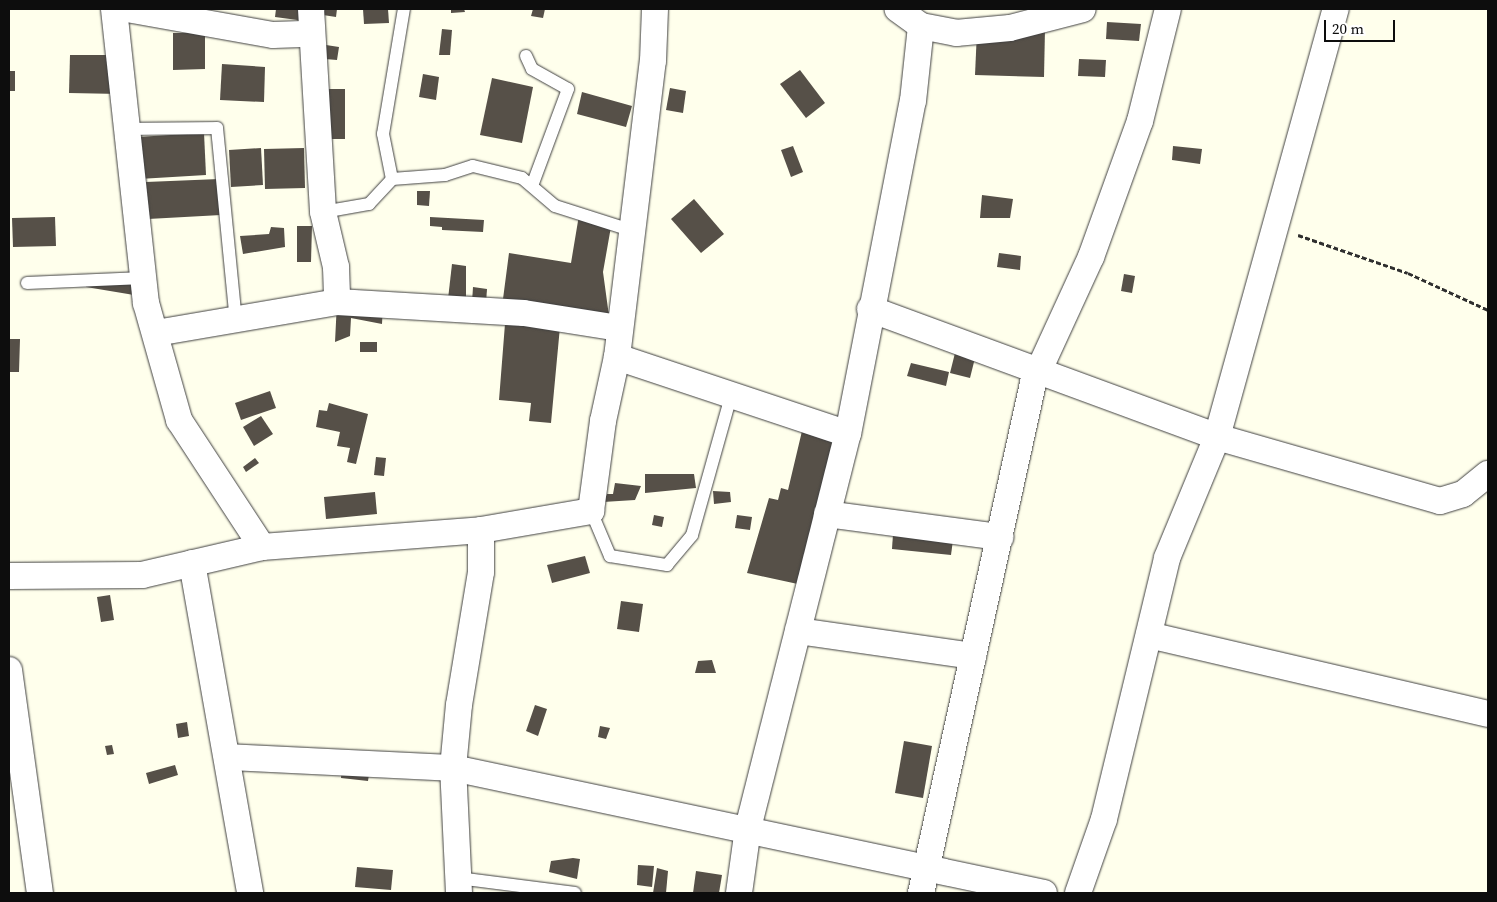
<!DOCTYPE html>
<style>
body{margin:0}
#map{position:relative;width:1497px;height:902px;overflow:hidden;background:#ffffec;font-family:"Source Serif 4",serif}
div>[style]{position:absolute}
.building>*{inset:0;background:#565048}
.path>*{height:3px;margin-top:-1.5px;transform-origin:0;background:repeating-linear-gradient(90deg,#2f2f2f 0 5px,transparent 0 7.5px)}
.roads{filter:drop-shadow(0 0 1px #404040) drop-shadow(0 0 1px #404040)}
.service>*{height:12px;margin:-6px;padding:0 6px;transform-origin:6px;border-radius:6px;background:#fff}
.minor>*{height:26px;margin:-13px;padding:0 13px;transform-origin:13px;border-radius:13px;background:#fff}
span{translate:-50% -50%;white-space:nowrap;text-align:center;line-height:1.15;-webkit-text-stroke:5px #fff;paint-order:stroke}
.frame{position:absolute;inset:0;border:10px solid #0d0d0d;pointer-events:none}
.scale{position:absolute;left:1324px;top:20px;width:71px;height:22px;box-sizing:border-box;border:2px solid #0d0d0d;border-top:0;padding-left:6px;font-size:15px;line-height:18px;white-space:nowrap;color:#0d0d0d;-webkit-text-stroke:4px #fff;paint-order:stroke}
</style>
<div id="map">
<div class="building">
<div style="clip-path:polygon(276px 9px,306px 9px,305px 21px,275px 17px)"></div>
<div style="clip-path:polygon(325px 9px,337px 9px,336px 17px,323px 15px)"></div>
<div style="clip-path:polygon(363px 9px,388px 9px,389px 23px,364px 24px)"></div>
<div style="clip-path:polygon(451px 9px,464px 9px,465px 12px,451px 13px)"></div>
<div style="clip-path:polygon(533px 9px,545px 9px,543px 18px,531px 16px)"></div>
<div style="clip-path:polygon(1107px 22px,1141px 24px,1139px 41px,1106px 39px)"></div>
<div style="clip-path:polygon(442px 29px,452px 30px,450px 55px,439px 55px)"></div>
<div style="clip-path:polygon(1045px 29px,1044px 77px,975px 75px,977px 31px)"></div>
<div style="clip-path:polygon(173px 33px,205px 33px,205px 69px,173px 70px)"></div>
<div style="clip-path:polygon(326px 45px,339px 47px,337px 60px,325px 59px)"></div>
<div style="clip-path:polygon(70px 55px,117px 55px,120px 94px,69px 93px)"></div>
<div style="clip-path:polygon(1079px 59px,1106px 60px,1105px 77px,1078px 76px)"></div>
<div style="clip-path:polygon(222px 64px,265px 67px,264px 102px,220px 100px)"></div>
<div style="clip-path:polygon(800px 70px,825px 103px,806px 118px,780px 84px)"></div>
<div style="clip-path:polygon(9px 71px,15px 71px,15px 91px,9px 91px)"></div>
<div style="clip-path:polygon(423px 74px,439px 77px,436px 100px,419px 97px)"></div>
<div style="clip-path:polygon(492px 78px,533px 87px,522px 143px,480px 135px)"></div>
<div style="clip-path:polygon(670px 88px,686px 91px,683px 113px,666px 110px)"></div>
<div style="clip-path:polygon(326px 89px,345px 89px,345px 139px,327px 139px)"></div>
<div style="clip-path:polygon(582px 92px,632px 106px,626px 127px,577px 114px)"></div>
<div style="clip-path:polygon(204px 133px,206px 175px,139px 179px,137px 137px)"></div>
<div style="clip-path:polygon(793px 146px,803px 172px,791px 177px,781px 150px)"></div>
<div style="clip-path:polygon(1173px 146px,1202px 149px,1200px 164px,1172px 160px)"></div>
<div style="clip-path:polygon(261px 148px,263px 185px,231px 187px,229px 150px)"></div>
<div style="clip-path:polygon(304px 148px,305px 188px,265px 189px,264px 149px)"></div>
<div style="clip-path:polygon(219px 179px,221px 215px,148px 219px,146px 182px)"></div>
<div style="clip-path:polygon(417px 191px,430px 191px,429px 206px,417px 205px)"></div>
<div style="clip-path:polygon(982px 195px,1013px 199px,1010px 218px,980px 218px)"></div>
<div style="clip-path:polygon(694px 199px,724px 234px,701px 253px,671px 219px)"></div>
<div style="clip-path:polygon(579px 215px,612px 221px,603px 272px,609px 316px,503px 299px,509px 253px,571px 263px)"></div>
<div style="clip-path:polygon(55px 217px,56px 246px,13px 247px,12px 218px)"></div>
<div style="clip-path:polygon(430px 217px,484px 220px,483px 232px,442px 230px,442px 227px,430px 226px)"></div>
<div style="clip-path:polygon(297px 226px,312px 226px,311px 262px,297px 262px)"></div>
<div style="clip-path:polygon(271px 227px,284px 228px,285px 247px,243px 254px,240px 236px,269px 234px)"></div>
<div style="clip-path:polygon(999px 253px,1021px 256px,1020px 270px,997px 267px)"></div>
<div style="clip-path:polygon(452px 264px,466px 266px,466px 301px,448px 299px)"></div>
<div style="clip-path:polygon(1124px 274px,1135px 276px,1132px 293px,1121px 291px)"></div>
<div style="clip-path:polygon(87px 276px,136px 284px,134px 295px,86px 287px)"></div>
<div style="clip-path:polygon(473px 287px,487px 289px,486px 303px,472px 302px)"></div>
<div style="clip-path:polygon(337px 302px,383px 304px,382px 324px,351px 318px,350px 336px,335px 342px)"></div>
<div style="clip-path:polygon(506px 311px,561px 316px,551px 423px,529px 421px,531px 403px,499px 400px)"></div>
<div style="clip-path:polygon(9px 339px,20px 339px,19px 372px,9px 372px)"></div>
<div style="clip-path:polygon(360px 342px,377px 342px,377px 352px,360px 352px)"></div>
<div style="clip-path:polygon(956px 349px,976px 354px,970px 378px,950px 373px)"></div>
<div style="clip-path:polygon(911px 363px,949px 372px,946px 386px,907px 376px)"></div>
<div style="clip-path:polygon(270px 391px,276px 408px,241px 420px,235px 403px)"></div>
<div style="clip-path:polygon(329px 403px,368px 414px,356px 464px,347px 462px,350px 448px,337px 446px,340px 432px,316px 427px,319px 410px,327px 411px)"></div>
<div style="clip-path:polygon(261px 416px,273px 434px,254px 446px,243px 427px)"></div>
<div style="clip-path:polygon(802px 431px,842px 440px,807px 586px,747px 573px,769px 498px,778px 500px,781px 488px,788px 490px)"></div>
<div style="clip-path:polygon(376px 457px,386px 458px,384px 476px,374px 475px)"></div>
<div style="clip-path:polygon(255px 458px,259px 463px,246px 472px,243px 467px)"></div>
<div style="clip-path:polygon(645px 474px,694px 474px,696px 488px,645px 493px)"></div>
<div style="clip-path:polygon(615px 483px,641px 486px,635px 500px,603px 502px,607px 494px,613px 494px)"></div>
<div style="clip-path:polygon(713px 491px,730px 492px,731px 502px,714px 504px)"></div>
<div style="clip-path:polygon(375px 492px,377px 514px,326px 519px,324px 497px)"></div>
<div style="clip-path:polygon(654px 515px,664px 517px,662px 527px,652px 525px)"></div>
<div style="clip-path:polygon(737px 515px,752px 517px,750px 530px,735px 528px)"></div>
<div style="clip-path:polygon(893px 534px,953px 540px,951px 555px,892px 549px)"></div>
<div style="clip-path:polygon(585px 556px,590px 573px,552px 583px,547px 565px)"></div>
<div style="clip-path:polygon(110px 595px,114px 620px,101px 622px,97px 597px)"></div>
<div style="clip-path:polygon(621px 601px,643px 604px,639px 632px,617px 629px)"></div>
<div style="clip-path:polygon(712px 660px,716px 673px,695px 673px,698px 661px)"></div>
<div style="clip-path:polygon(535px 705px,547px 709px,538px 736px,526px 731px)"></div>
<div style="clip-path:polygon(187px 722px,189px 736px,178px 738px,176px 724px)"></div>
<div style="clip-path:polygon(600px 726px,610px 728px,606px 739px,598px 737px)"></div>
<div style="clip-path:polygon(904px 741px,932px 746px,923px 798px,895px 793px)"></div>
<div style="clip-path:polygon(112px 745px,114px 754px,107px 755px,105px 746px)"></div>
<div style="clip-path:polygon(175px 765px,178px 775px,149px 784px,146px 773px)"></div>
<div style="clip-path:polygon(342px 765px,370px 768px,368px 781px,341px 778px)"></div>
<div style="clip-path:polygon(573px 858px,580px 859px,577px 879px,549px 872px,551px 861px)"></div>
<div style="clip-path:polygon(638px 865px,654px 866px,652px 887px,637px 885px)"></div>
<div style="clip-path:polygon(357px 867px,393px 870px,391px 890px,355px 887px)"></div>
<div style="clip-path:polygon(657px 868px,668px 871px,666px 893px,653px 893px)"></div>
<div style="clip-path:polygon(696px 871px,722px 875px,719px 893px,693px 893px)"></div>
</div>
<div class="path">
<div style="left:1298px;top:235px;width:116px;rotate:19.1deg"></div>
<div style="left:1408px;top:273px;width:88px;rotate:24.8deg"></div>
</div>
<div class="roads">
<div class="service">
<div style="left:526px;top:56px;width:14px;rotate:65deg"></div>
<div style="left:532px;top:69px;width:41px;rotate:29.1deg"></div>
<div style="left:568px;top:89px;width:103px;rotate:110.4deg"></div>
<div style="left:127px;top:129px;width:90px;rotate:-0.6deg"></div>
<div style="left:217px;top:128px;width:194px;rotate:84.4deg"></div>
<div style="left:392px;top:179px;width:46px;rotate:-101.3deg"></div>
<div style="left:383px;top:134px;width:127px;rotate:-80.5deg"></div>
<div style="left:323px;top:212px;width:47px;rotate:-9.9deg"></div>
<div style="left:369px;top:204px;width:34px;rotate:-47deg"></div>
<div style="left:392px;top:179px;width:53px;rotate:-4.3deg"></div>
<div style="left:445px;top:175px;width:29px;rotate:-18deg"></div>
<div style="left:473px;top:166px;width:50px;rotate:13.8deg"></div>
<div style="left:522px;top:178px;width:43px;rotate:40.3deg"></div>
<div style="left:555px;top:206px;width:79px;rotate:17.7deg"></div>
<div style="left:27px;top:283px;width:116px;rotate:-2.5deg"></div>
<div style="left:591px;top:511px;width:49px;rotate:67.1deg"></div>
<div style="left:610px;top:556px;width:58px;rotate:9deg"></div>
<div style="left:667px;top:565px;width:39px;rotate:-50deg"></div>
<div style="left:692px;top:535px;width:148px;rotate:-74.3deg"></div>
<div style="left:458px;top:878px;width:118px;rotate:7.3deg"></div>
</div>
<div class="minor">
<div style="left:114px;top:9px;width:296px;rotate:83.8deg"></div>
<div style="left:146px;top:303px;width:122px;rotate:74.2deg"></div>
<div style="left:179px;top:420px;width:152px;rotate:56.8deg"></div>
<div style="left:127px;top:9px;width:148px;rotate:10.1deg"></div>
<div style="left:273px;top:35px;width:37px;rotate:-2deg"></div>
<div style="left:311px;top:9px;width:203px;rotate:86.6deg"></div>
<div style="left:323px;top:212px;width:57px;rotate:76.7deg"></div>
<div style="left:336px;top:267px;width:35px;rotate:88deg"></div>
<div style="left:921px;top:26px;width:36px;rotate:11deg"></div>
<div style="left:956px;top:33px;width:54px;rotate:-5.3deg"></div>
<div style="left:1010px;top:28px;width:75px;rotate:-14.6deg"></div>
<div style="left:870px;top:309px;width:370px;rotate:20.2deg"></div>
<div style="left:1217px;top:437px;width:232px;rotate:16deg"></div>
<div style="left:1440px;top:501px;width:24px;rotate:-17deg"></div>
<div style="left:1463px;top:494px;width:32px;rotate:-39deg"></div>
<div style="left:156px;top:333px;width:184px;rotate:-9.7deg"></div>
<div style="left:337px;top:302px;width:187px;rotate:3.4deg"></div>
<div style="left:524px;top:313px;width:96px;rotate:9deg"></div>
<div style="left:617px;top:357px;width:243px;rotate:18.4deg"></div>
<div style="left:827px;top:514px;width:175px;rotate:7.6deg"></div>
<div style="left:192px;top:563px;width:335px;rotate:80deg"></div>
<div style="left:9px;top:576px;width:133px;rotate:-0.4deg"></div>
<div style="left:142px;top:575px;width:123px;rotate:-13.1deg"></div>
<div style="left:262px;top:547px;width:220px;rotate:-4.4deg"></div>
<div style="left:481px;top:530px;width:112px;rotate:-9.8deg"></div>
<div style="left:591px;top:511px;width:91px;rotate:-82.4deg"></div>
<div style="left:603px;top:421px;width:66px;rotate:-77.7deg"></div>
<div style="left:617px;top:357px;width:298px;rotate:-83.1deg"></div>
<div style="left:653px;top:61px;width:52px;rotate:-87.8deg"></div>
<div style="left:798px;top:631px;width:177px;rotate:8.1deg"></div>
<div style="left:1149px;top:635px;width:348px;rotate:13.1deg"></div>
<div style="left:9px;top:670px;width:225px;rotate:82.1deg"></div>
<div style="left:228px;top:757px;width:225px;rotate:2.8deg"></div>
<div style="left:453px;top:768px;width:604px;rotate:11.94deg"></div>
<div style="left:459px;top:893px;width:125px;rotate:-92.7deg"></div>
<div style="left:453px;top:768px;width:63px;rotate:-84.6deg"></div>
<div style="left:459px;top:705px;width:135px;rotate:-80.6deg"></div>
<div style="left:481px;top:572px;width:42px;rotate:-90deg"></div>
<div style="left:739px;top:893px;width:66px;rotate:-82.1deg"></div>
<div style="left:748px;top:828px;width:406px;rotate:-75.8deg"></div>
<div style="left:848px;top:434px;width:339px;rotate:-79deg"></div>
<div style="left:913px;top:101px;width:75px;rotate:-83.9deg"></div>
<div style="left:921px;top:26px;width:29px;rotate:-144deg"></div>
<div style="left:921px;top:893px;width:522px;rotate:-77.61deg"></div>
<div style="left:1033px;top:383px;width:139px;rotate:-65.3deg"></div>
<div style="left:1091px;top:257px;width:145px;rotate:-70.2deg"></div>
<div style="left:1140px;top:121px;width:115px;rotate:-76deg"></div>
<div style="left:1078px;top:893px;width:78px;rotate:-70.6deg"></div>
<div style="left:1104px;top:819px;width:268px;rotate:-76.4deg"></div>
<div style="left:1167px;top:558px;width:131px;rotate:-67.5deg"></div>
<div style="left:1217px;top:437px;width:444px;rotate:-74.5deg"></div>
</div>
</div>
<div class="frame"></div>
<div class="scale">20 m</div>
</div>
